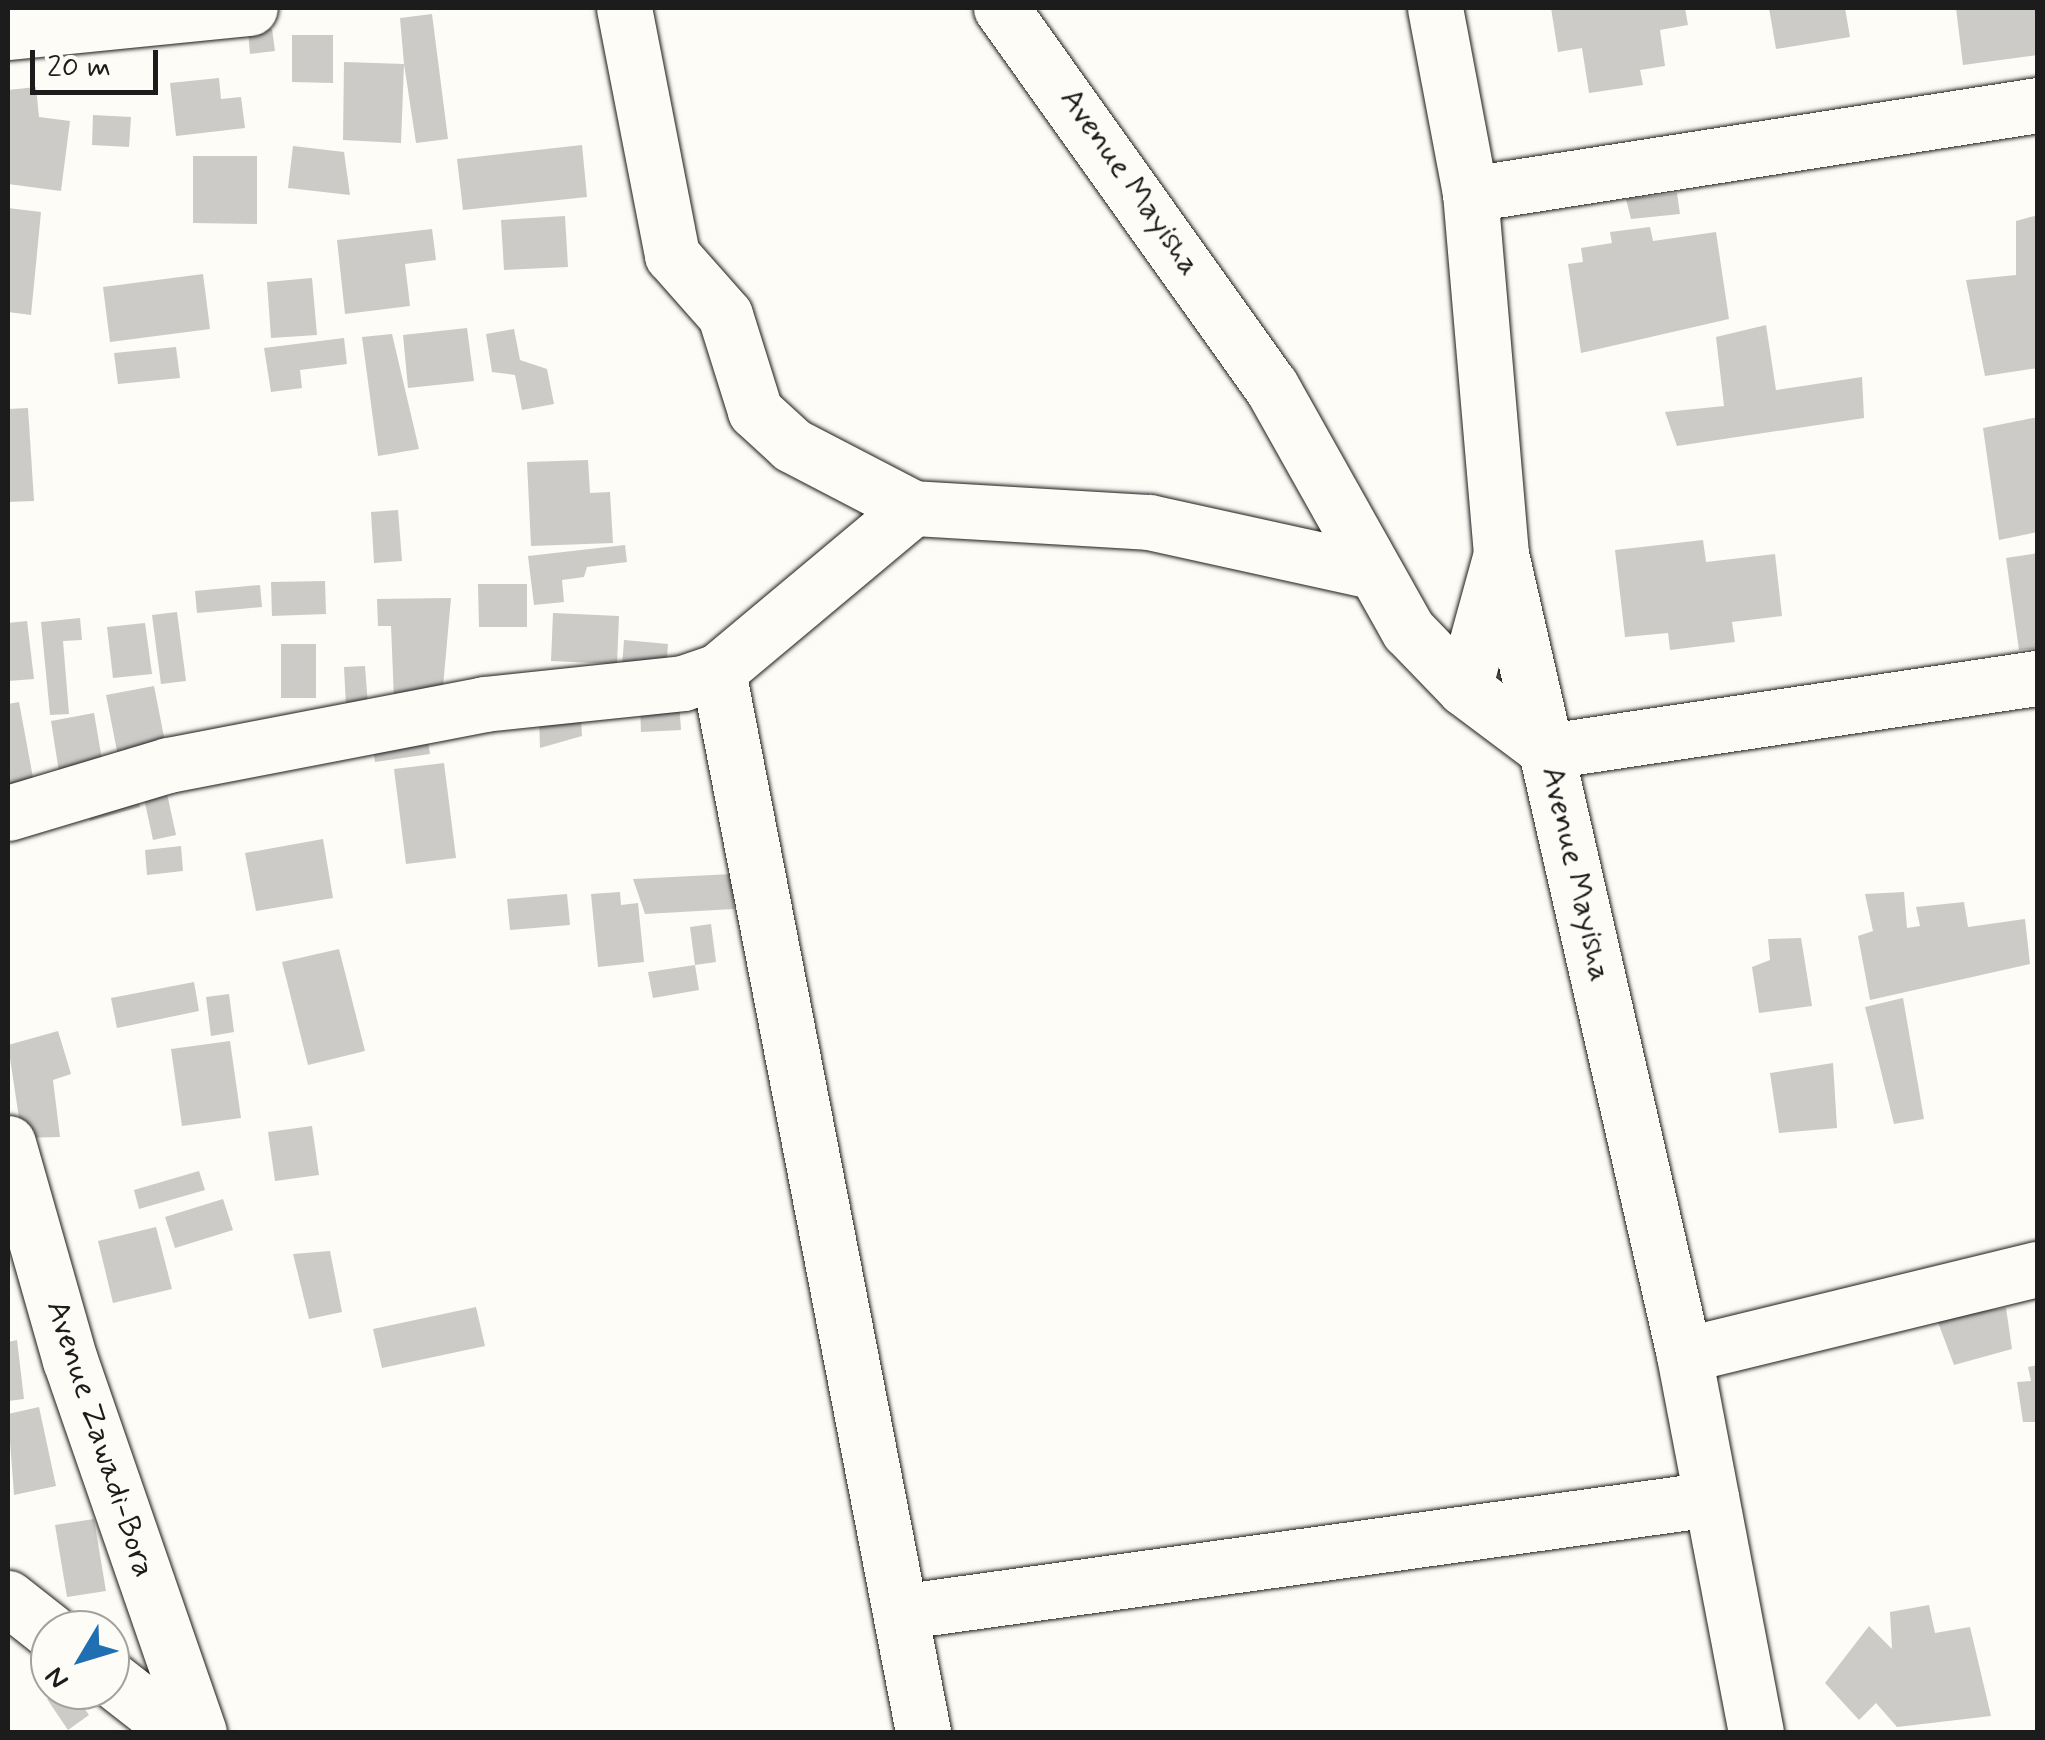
<!DOCTYPE html>
<style>
body{margin:0}
#map{position:relative;width:2045px;height:1740px;overflow:hidden;background:#fdfcf7;font-family:Mynerve,sans-serif}
div>[style]{position:absolute}
.building>*{inset:0;background:#cccbc8}
.roads{filter:drop-shadow(0 0 2px #1c1c1c) drop-shadow(0 0 2px #1c1c1c)}
.minor>*{height:55px;margin:-27.5px;padding:0 27.5px;transform-origin:27.5px;border-radius:27.5px;background:#fdfcf7}
span{translate:-50% -50%;white-space:nowrap;text-align:center;line-height:1.15;-webkit-text-stroke:10px #fdfcf7;paint-order:stroke}
.street-label{font-size:32px;color:#1c1c1c}
.frame{position:absolute;inset:0;border:10px solid #1c1c1c;pointer-events:none}
.north{position:absolute;left:30px;top:1610px;width:100px;height:100px;box-sizing:border-box;background:#fdfcf7;border:2px solid #a3a29f;border-radius:50%;rotate:232deg;font-size:28px;font-weight:700;line-height:40px;text-align:center;color:#1c1c1c}
.north::after{content:'';display:block;margin:auto;width:35px;height:45px;background:#1f6fb2;clip-path:polygon(50% 0,100% 100%,50% 72%,0 100%)}
.scale{position:absolute;left:30px;top:50px;width:128px;height:45px;box-sizing:border-box;border:5px solid #1c1c1c;border-top:0;padding-left:12px;font-size:30px;line-height:35px;white-space:nowrap;color:#1c1c1c;-webkit-text-stroke:8px #fdfcf7;paint-order:stroke}
</style>
<div id="map">
<div class="building">
<div style="clip-path:polygon(1551px 8px,1685px 8px,1688px 25px,1660px 30px,1665px 66px,1640px 70px,1643px 85px,1589px 93px,1582px 48px,1558px 52px)"></div>
<div style="clip-path:polygon(1769px 8px,1845px 8px,1850px 37px,1776px 49px)"></div>
<div style="clip-path:polygon(1956px 8px,2038px 8px,2038px 55px,1963px 65px)"></div>
<div style="clip-path:polygon(432px 14px,448px 139px,416px 143px,404px 64px,401px 143px,343px 140px,344px 62px,404px 64px,400px 18px)"></div>
<div style="clip-path:polygon(272px 29px,275px 51px,250px 54px,248px 31px)"></div>
<div style="clip-path:polygon(292px 35px,333px 35px,333px 83px,292px 82px)"></div>
<div style="clip-path:polygon(219px 78px,221px 99px,241px 97px,245px 128px,176px 136px,170px 83px)"></div>
<div style="clip-path:polygon(36px 87px,39px 117px,70px 121px,61px 191px,8px 184px,8px 90px)"></div>
<div style="clip-path:polygon(93px 115px,131px 117px,129px 147px,92px 145px)"></div>
<div style="clip-path:polygon(582px 145px,587px 197px,463px 210px,457px 159px)"></div>
<div style="clip-path:polygon(293px 146px,344px 152px,350px 195px,288px 188px)"></div>
<div style="clip-path:polygon(193px 156px,257px 156px,257px 224px,193px 223px)"></div>
<div style="clip-path:polygon(1677px 193px,1680px 214px,1631px 219px,1626px 199px)"></div>
<div style="clip-path:polygon(8px 208px,41px 212px,31px 315px,8px 312px)"></div>
<div style="clip-path:polygon(2038px 215px,2038px 368px,1985px 376px,1966px 280px,2016px 275px,2016px 221px)"></div>
<div style="clip-path:polygon(565px 216px,568px 267px,504px 270px,501px 220px)"></div>
<div style="clip-path:polygon(1650px 227px,1653px 241px,1716px 232px,1729px 319px,1581px 353px,1568px 264px,1583px 262px,1581px 248px,1612px 243px,1610px 232px)"></div>
<div style="clip-path:polygon(432px 229px,436px 260px,405px 264px,410px 306px,345px 314px,337px 240px)"></div>
<div style="clip-path:polygon(203px 274px,210px 329px,110px 342px,103px 287px)"></div>
<div style="clip-path:polygon(312px 278px,317px 335px,271px 338px,267px 282px)"></div>
<div style="clip-path:polygon(1766px 325px,1776px 390px,1862px 377px,1864px 418px,1677px 446px,1665px 412px,1724px 406px,1716px 337px)"></div>
<div style="clip-path:polygon(467px 328px,474px 381px,408px 388px,403px 335px)"></div>
<div style="clip-path:polygon(514px 329px,520px 360px,547px 369px,554px 404px,522px 410px,515px 375px,492px 372px,486px 334px)"></div>
<div style="clip-path:polygon(392px 334px,419px 449px,378px 456px,362px 337px)"></div>
<div style="clip-path:polygon(344px 338px,347px 364px,300px 370px,302px 388px,271px 392px,264px 348px)"></div>
<div style="clip-path:polygon(176px 347px,180px 378px,118px 384px,114px 353px)"></div>
<div style="clip-path:polygon(28px 408px,34px 501px,8px 502px,8px 409px)"></div>
<div style="clip-path:polygon(2038px 417px,2038px 532px,1999px 540px,1983px 428px)"></div>
<div style="clip-path:polygon(588px 460px,590px 493px,610px 492px,613px 543px,531px 546px,527px 462px)"></div>
<div style="clip-path:polygon(398px 510px,402px 561px,374px 563px,371px 512px)"></div>
<div style="clip-path:polygon(1703px 540px,1706px 562px,1775px 554px,1782px 616px,1732px 622px,1735px 642px,1670px 650px,1668px 633px,1625px 637px,1615px 550px)"></div>
<div style="clip-path:polygon(625px 545px,627px 562px,587px 567px,584px 577px,562px 580px,564px 602px,534px 605px,528px 556px)"></div>
<div style="clip-path:polygon(2038px 553px,2038px 648px,2019px 650px,2006px 558px)"></div>
<div style="clip-path:polygon(325px 581px,326px 614px,272px 616px,271px 582px)"></div>
<div style="clip-path:polygon(478px 584px,527px 584px,527px 627px,479px 627px)"></div>
<div style="clip-path:polygon(260px 585px,262px 607px,197px 613px,195px 591px)"></div>
<div style="clip-path:polygon(451px 598px,442px 698px,394px 699px,391px 626px,378px 626px,377px 599px)"></div>
<div style="clip-path:polygon(177px 612px,186px 681px,161px 684px,152px 615px)"></div>
<div style="clip-path:polygon(553px 613px,619px 616px,617px 664px,551px 661px)"></div>
<div style="clip-path:polygon(80px 618px,82px 640px,63px 641px,69px 714px,50px 715px,41px 622px)"></div>
<div style="clip-path:polygon(27px 621px,34px 679px,8px 681px,8px 623px)"></div>
<div style="clip-path:polygon(145px 623px,152px 674px,113px 678px,107px 627px)"></div>
<div style="clip-path:polygon(624px 640px,668px 644px,666px 671px,622px 667px)"></div>
<div style="clip-path:polygon(281px 644px,316px 644px,316px 698px,281px 698px)"></div>
<div style="clip-path:polygon(365px 666px,368px 705px,346px 707px,344px 667px)"></div>
<div style="clip-path:polygon(154px 686px,166px 747px,118px 756px,106px 695px)"></div>
<div style="clip-path:polygon(679px 700px,681px 730px,641px 732px,640px 701px)"></div>
<div style="clip-path:polygon(19px 702px,34px 783px,8px 788px,8px 704px)"></div>
<div style="clip-path:polygon(94px 713px,103px 765px,59px 772px,51px 721px)"></div>
<div style="clip-path:polygon(581px 718px,582px 736px,540px 748px,539px 719px)"></div>
<div style="clip-path:polygon(425px 719px,430px 754px,375px 762px,370px 727px)"></div>
<div style="clip-path:polygon(444px 763px,456px 858px,406px 864px,394px 769px)"></div>
<div style="clip-path:polygon(162px 771px,176px 835px,153px 840px,139px 775px)"></div>
<div style="clip-path:polygon(133px 780px,140px 807px,90px 821px,82px 794px)"></div>
<div style="clip-path:polygon(323px 839px,333px 898px,256px 911px,245px 853px)"></div>
<div style="clip-path:polygon(181px 846px,183px 871px,147px 875px,145px 850px)"></div>
<div style="clip-path:polygon(732px 874px,734px 909px,645px 914px,633px 879px)"></div>
<div style="clip-path:polygon(620px 892px,621px 905px,638px 903px,644px 962px,598px 967px,591px 894px)"></div>
<div style="clip-path:polygon(1904px 892px,1907px 928px,1920px 926px,1916px 907px,1964px 902px,1968px 927px,2025px 919px,2030px 964px,1870px 1000px,1858px 936px,1873px 931px,1865px 894px)"></div>
<div style="clip-path:polygon(567px 894px,570px 925px,510px 930px,507px 899px)"></div>
<div style="clip-path:polygon(711px 924px,716px 962px,695px 965px,690px 927px)"></div>
<div style="clip-path:polygon(1801px 938px,1812px 1006px,1759px 1013px,1752px 967px,1770px 960px,1768px 939px)"></div>
<div style="clip-path:polygon(339px 949px,365px 1051px,308px 1065px,282px 962px)"></div>
<div style="clip-path:polygon(695px 965px,699px 990px,653px 998px,648px 972px)"></div>
<div style="clip-path:polygon(194px 982px,199px 1011px,117px 1028px,111px 998px)"></div>
<div style="clip-path:polygon(229px 994px,234px 1032px,211px 1036px,206px 997px)"></div>
<div style="clip-path:polygon(1903px 998px,1924px 1119px,1894px 1124px,1865px 1007px)"></div>
<div style="clip-path:polygon(58px 1031px,71px 1074px,53px 1080px,60px 1137px,22px 1138px,8px 1045px)"></div>
<div style="clip-path:polygon(230px 1041px,241px 1118px,182px 1126px,171px 1049px)"></div>
<div style="clip-path:polygon(1833px 1063px,1837px 1128px,1779px 1133px,1770px 1073px)"></div>
<div style="clip-path:polygon(312px 1126px,319px 1175px,275px 1181px,268px 1132px)"></div>
<div style="clip-path:polygon(199px 1171px,205px 1190px,139px 1209px,134px 1190px)"></div>
<div style="clip-path:polygon(223px 1199px,233px 1230px,175px 1248px,165px 1217px)"></div>
<div style="clip-path:polygon(156px 1227px,172px 1289px,113px 1303px,98px 1241px)"></div>
<div style="clip-path:polygon(330px 1251px,342px 1312px,309px 1319px,293px 1254px)"></div>
<div style="clip-path:polygon(476px 1307px,485px 1346px,382px 1368px,373px 1329px)"></div>
<div style="clip-path:polygon(2006px 1308px,2012px 1349px,1954px 1365px,1936px 1317px)"></div>
<div style="clip-path:polygon(17px 1340px,24px 1399px,8px 1401px,8px 1342px)"></div>
<div style="clip-path:polygon(2038px 1365px,2038px 1422px,2023px 1422px,2017px 1382px,2031px 1381px,2028px 1367px)"></div>
<div style="clip-path:polygon(39px 1407px,56px 1486px,14px 1495px,8px 1414px)"></div>
<div style="clip-path:polygon(94px 1519px,106px 1591px,67px 1597px,55px 1525px)"></div>
<div style="clip-path:polygon(1929px 1605px,1935px 1633px,1970px 1627px,1991px 1716px,1897px 1727px,1876px 1703px,1859px 1720px,1825px 1683px,1869px 1626px,1892px 1649px,1890px 1612px)"></div>
<div style="clip-path:polygon(61px 1690px,72px 1690px,89px 1715px,68px 1730px,47px 1699px)"></div>
</div>
<div class="roads">
<div class="minor">
<div style="left:624px;top:8px;width:252px;rotate:79deg"></div>
<div style="left:672px;top:255px;width:80px;rotate:48.5deg"></div>
<div style="left:725px;top:315px;width:101px;rotate:72.6deg"></div>
<div style="left:755px;top:411px;width:50px;rotate:42.6deg"></div>
<div style="left:792px;top:445px;width:136px;rotate:27.5deg"></div>
<div style="left:913px;top:508px;width:236px;rotate:3.4deg"></div>
<div style="left:1149px;top:522px;width:228px;rotate:12.4deg"></div>
<div style="left:1001px;top:8px;width:465px;rotate:54.5deg"></div>
<div style="left:1271px;top:386px;width:280px;rotate:60.7deg"></div>
<div style="left:1408px;top:630px;width:81px;rotate:46deg"></div>
<div style="left:1464px;top:688px;width:105px;rotate:36.9deg"></div>
<div style="left:1435px;top:8px;width:189px;rotate:79.3deg"></div>
<div style="left:8px;top:32px;width:243px;rotate:-5.7deg"></div>
<div style="left:1501px;top:554px;width:822px;rotate:77.13deg"></div>
<div style="left:1684px;top:1355px;width:384px;rotate:79.2deg"></div>
<div style="left:718px;top:671px;width:1081px;rotate:79.06deg"></div>
<div style="left:1464px;top:688px;width:139px;rotate:-74.6deg"></div>
<div style="left:1501px;top:554px;width:361px;rotate:-94.9deg"></div>
<div style="left:1470px;top:194px;width:575px;rotate:-8.91deg"></div>
<div style="left:1548px;top:751px;width:495px;rotate:-8.5deg"></div>
<div style="left:8px;top:813px;width:167px;rotate:-16.7deg"></div>
<div style="left:168px;top:765px;width:322px;rotate:-10.9deg"></div>
<div style="left:484px;top:704px;width:200px;rotate:-6deg"></div>
<div style="left:683px;top:683px;width:37px;rotate:-19deg"></div>
<div style="left:718px;top:671px;width:254px;rotate:-39.9deg"></div>
<div style="left:8px;top:1143px;width:226px;rotate:74.1deg"></div>
<div style="left:70px;top:1360px;width:394px;rotate:70.9deg"></div>
<div style="left:1684px;top:1355px;width:364px;rotate:-13.7deg"></div>
<div style="left:8px;top:1598px;width:53px;rotate:38.2deg"></div>
<div style="left:906px;top:1611px;width:813px;rotate:-7.92deg"></div>
<div style="left:110px;top:1678px;width:88px;rotate:38deg"></div>
</div>
</div>
<div class="street-label">
<span style="left:1130px;top:182px;rotate:55deg">Avenue Mayisha</span>
<span style="left:1576px;top:874px;rotate:77deg">Avenue Mayisha</span>
<span style="left:100px;top:1439px;rotate:72deg">Avenue Zawadi-Bora</span>
</div>
<div class="frame"></div>
<div class="north">N</div>
<div class="scale">20 m</div>
</div>
